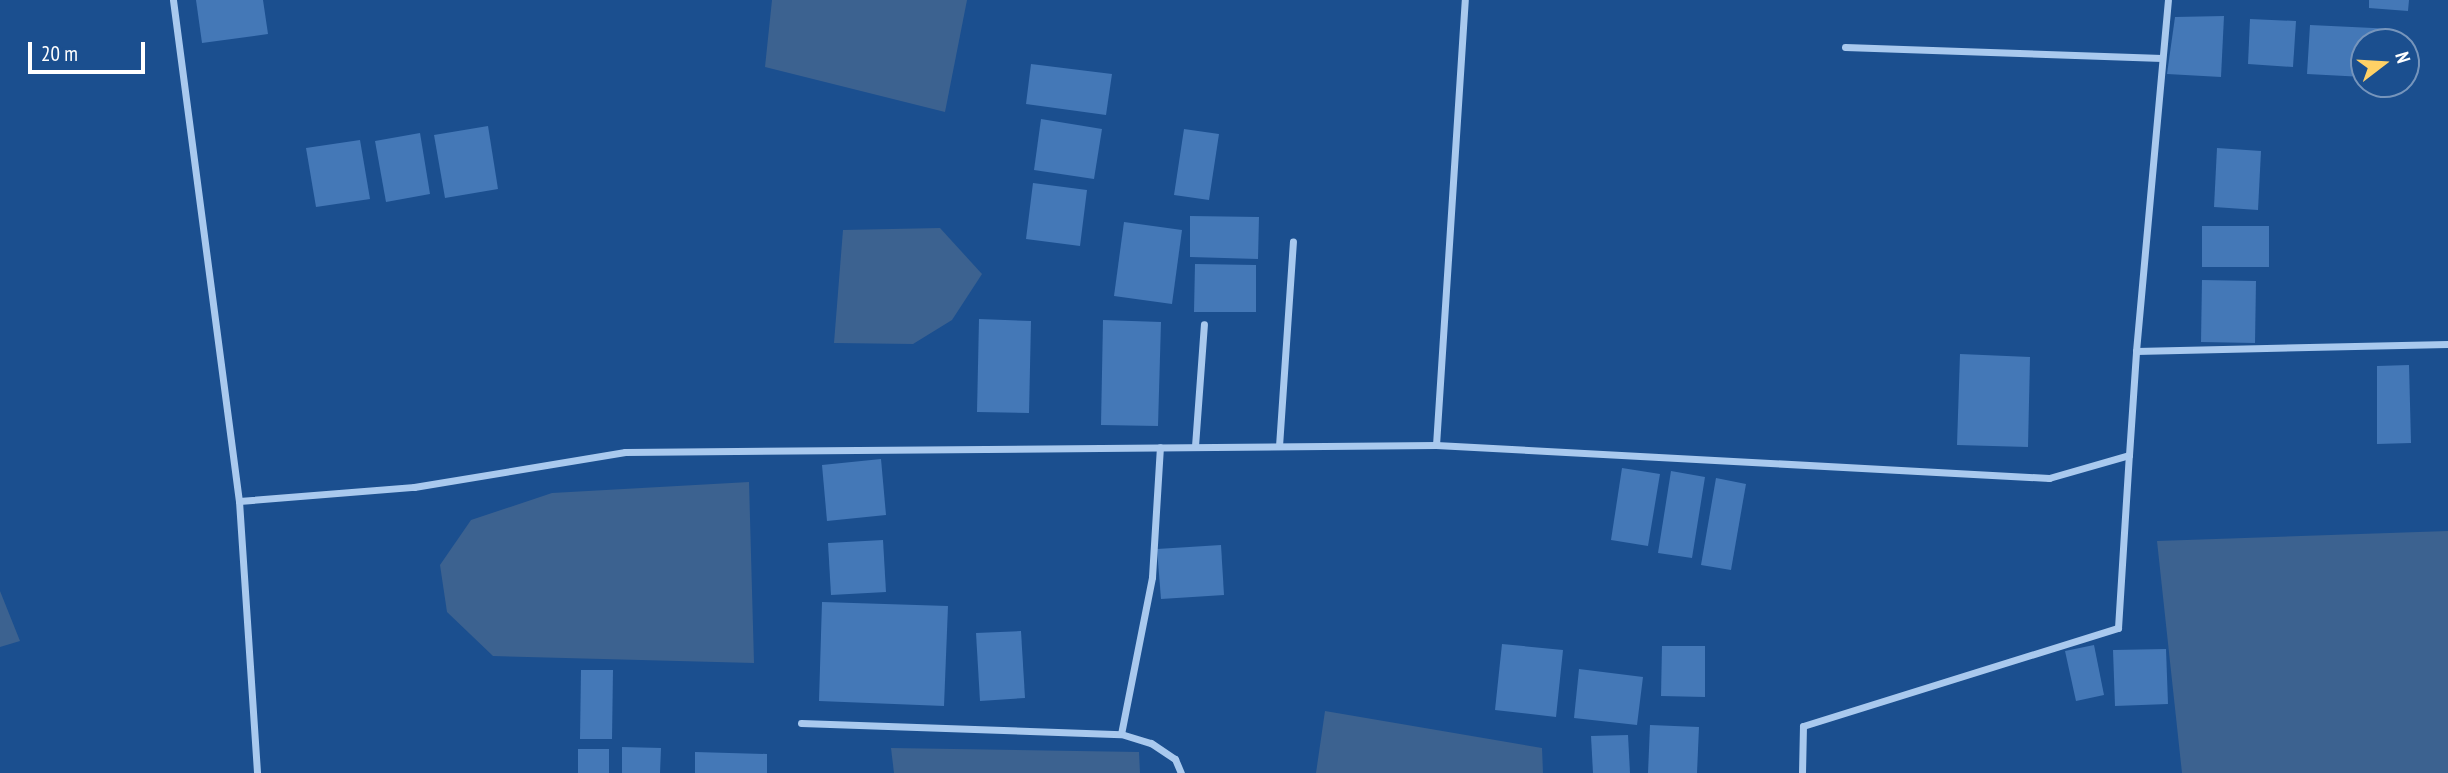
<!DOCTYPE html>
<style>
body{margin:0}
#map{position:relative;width:2448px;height:773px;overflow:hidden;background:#1b4f8f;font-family:"PT Sans Narrow",sans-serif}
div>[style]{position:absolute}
.water>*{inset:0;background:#3c6290}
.building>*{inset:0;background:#4478b7}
.street>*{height:7px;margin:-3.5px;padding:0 3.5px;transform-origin:3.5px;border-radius:3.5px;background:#a9c9ee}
span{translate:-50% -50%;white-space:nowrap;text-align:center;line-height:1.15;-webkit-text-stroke:5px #1b4f8f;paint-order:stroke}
.north{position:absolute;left:2350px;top:28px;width:70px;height:70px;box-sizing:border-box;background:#1b4f8f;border:2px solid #7695bc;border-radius:50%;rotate:73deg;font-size:19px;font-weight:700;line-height:28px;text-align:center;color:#fff}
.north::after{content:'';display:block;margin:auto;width:24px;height:32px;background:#ffd166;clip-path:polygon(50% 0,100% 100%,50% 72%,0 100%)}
.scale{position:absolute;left:28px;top:42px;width:117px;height:32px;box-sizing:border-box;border:4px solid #fff;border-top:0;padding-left:9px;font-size:21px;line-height:24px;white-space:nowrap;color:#fff;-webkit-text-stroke:5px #1b4f8f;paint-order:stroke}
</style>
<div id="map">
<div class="water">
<div style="clip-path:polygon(772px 0,967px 0,945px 112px,765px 67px)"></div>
<div style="clip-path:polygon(940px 228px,982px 274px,952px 320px,913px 344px,834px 343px,843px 230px)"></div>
<div style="clip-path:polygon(749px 482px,754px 663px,493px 656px,447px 612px,440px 565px,471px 520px,552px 493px)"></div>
<div style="clip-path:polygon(2448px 531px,2448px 773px,2182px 773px,2157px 541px)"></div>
<div style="clip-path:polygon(0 591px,20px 641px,0 647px)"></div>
<div style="clip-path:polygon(1325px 711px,1542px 748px,1543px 773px,1316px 773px)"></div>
<div style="clip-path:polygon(891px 748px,1139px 752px,1140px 773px,894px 773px)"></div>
</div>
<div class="building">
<div style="clip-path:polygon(196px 0,263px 0,268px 34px,202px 43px)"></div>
<div style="clip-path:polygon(2369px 0,2409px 0,2408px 11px,2369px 8px)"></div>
<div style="clip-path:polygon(2224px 16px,2221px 77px,2167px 74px,2175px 17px)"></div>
<div style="clip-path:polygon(2250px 19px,2296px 21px,2293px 67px,2248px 64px)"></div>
<div style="clip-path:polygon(2310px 25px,2394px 29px,2394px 42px,2364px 42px,2364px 77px,2307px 74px)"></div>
<div style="clip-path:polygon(1031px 64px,1112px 74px,1106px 115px,1026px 104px)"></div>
<div style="clip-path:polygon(1041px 119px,1102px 129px,1094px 179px,1034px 170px)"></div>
<div style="clip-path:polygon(488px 126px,498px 189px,445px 198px,434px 135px)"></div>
<div style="clip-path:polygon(1184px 129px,1219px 134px,1209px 200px,1174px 195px)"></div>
<div style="clip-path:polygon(420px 133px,430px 194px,386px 202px,375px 141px)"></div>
<div style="clip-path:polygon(360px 140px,370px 199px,316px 207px,306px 148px)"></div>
<div style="clip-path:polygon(2217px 148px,2261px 151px,2258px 210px,2214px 207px)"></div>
<div style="clip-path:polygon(1033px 183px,1087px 190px,1080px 246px,1026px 239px)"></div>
<div style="clip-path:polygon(1190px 216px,1259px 217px,1258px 259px,1190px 257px)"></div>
<div style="clip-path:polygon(1124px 222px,1182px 230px,1172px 304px,1114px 296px)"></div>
<div style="clip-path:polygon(2202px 226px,2269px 226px,2269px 267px,2202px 267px)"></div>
<div style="clip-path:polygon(1195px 264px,1256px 265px,1256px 312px,1194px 312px)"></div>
<div style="clip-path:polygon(2202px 280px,2256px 281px,2255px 343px,2201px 342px)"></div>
<div style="clip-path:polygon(979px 319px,1031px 321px,1029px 413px,977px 412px)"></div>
<div style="clip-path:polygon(1103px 320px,1161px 322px,1158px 426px,1101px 425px)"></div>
<div style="clip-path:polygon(1960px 354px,2030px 357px,2028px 447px,1957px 445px)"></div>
<div style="clip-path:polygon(2409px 365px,2411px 443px,2377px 444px,2377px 366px)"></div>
<div style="clip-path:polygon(881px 459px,886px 515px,827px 521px,822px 465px)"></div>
<div style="clip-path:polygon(1622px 468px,1660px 474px,1648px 546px,1611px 540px)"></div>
<div style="clip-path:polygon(1671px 471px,1705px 477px,1692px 558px,1658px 553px)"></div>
<div style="clip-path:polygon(1716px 478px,1746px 484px,1731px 570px,1701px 565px)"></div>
<div style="clip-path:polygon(883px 540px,886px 592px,831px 595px,828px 543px)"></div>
<div style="clip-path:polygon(1221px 545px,1224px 595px,1161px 599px,1157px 549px)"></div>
<div style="clip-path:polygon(822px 602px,948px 606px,944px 706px,819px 701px)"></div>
<div style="clip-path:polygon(1021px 631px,1025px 698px,980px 701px,976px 633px)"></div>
<div style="clip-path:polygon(1502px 644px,1563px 650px,1556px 717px,1495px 710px)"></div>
<div style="clip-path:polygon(2094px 645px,2104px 695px,2076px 701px,2065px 651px)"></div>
<div style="clip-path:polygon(1662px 646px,1705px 646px,1705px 697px,1661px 696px)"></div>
<div style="clip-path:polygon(2166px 649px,2168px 704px,2115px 706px,2113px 650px)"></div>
<div style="clip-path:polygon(1579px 669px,1643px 677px,1637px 725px,1574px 718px)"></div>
<div style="clip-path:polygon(581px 670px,613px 670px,612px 739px,580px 739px)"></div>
<div style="clip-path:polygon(1650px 725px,1699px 727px,1697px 773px,1648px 773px)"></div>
<div style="clip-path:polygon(1628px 735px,1630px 773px,1593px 773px,1591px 736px)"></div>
<div style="clip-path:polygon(622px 747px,661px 748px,660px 773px,622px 773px)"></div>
<div style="clip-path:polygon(578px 749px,609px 749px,609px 773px,578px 773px)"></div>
<div style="clip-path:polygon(695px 752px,767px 754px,767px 773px,695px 773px)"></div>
</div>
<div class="street">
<div style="left:173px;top:0;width:505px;rotate:82.5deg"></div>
<div style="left:239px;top:501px;width:273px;rotate:86.2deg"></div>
<div style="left:1845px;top:47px;width:317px;rotate:2deg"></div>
<div style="left:2136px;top:351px;width:352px;rotate:-84.8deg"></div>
<div style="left:1436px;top:445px;width:446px;rotate:-86.3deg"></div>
<div style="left:1195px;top:446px;width:122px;rotate:-85.8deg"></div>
<div style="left:1279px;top:446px;width:205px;rotate:-86.1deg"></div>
<div style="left:239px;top:501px;width:176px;rotate:-4.6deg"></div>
<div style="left:414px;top:487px;width:214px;rotate:-9.4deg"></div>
<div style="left:625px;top:452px;width:811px;rotate:-0.49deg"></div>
<div style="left:1436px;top:445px;width:614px;rotate:3.08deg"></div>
<div style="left:2049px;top:478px;width:83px;rotate:-16deg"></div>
<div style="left:2129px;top:455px;width:104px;rotate:-86.1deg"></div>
<div style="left:2136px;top:351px;width:312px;rotate:-1.3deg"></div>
<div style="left:801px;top:723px;width:320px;rotate:2deg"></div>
<div style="left:1121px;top:734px;width:31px;rotate:17deg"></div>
<div style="left:1151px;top:743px;width:29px;rotate:34deg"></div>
<div style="left:1175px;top:759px;width:15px;rotate:67deg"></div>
<div style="left:1121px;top:734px;width:160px;rotate:-78.8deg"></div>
<div style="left:1152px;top:577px;width:130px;rotate:-86.5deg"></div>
<div style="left:1802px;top:773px;width:47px;rotate:-88.8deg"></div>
<div style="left:1803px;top:726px;width:330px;rotate:-17.3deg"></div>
<div style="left:2118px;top:628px;width:173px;rotate:-86.4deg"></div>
</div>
<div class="north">N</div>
<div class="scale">20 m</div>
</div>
